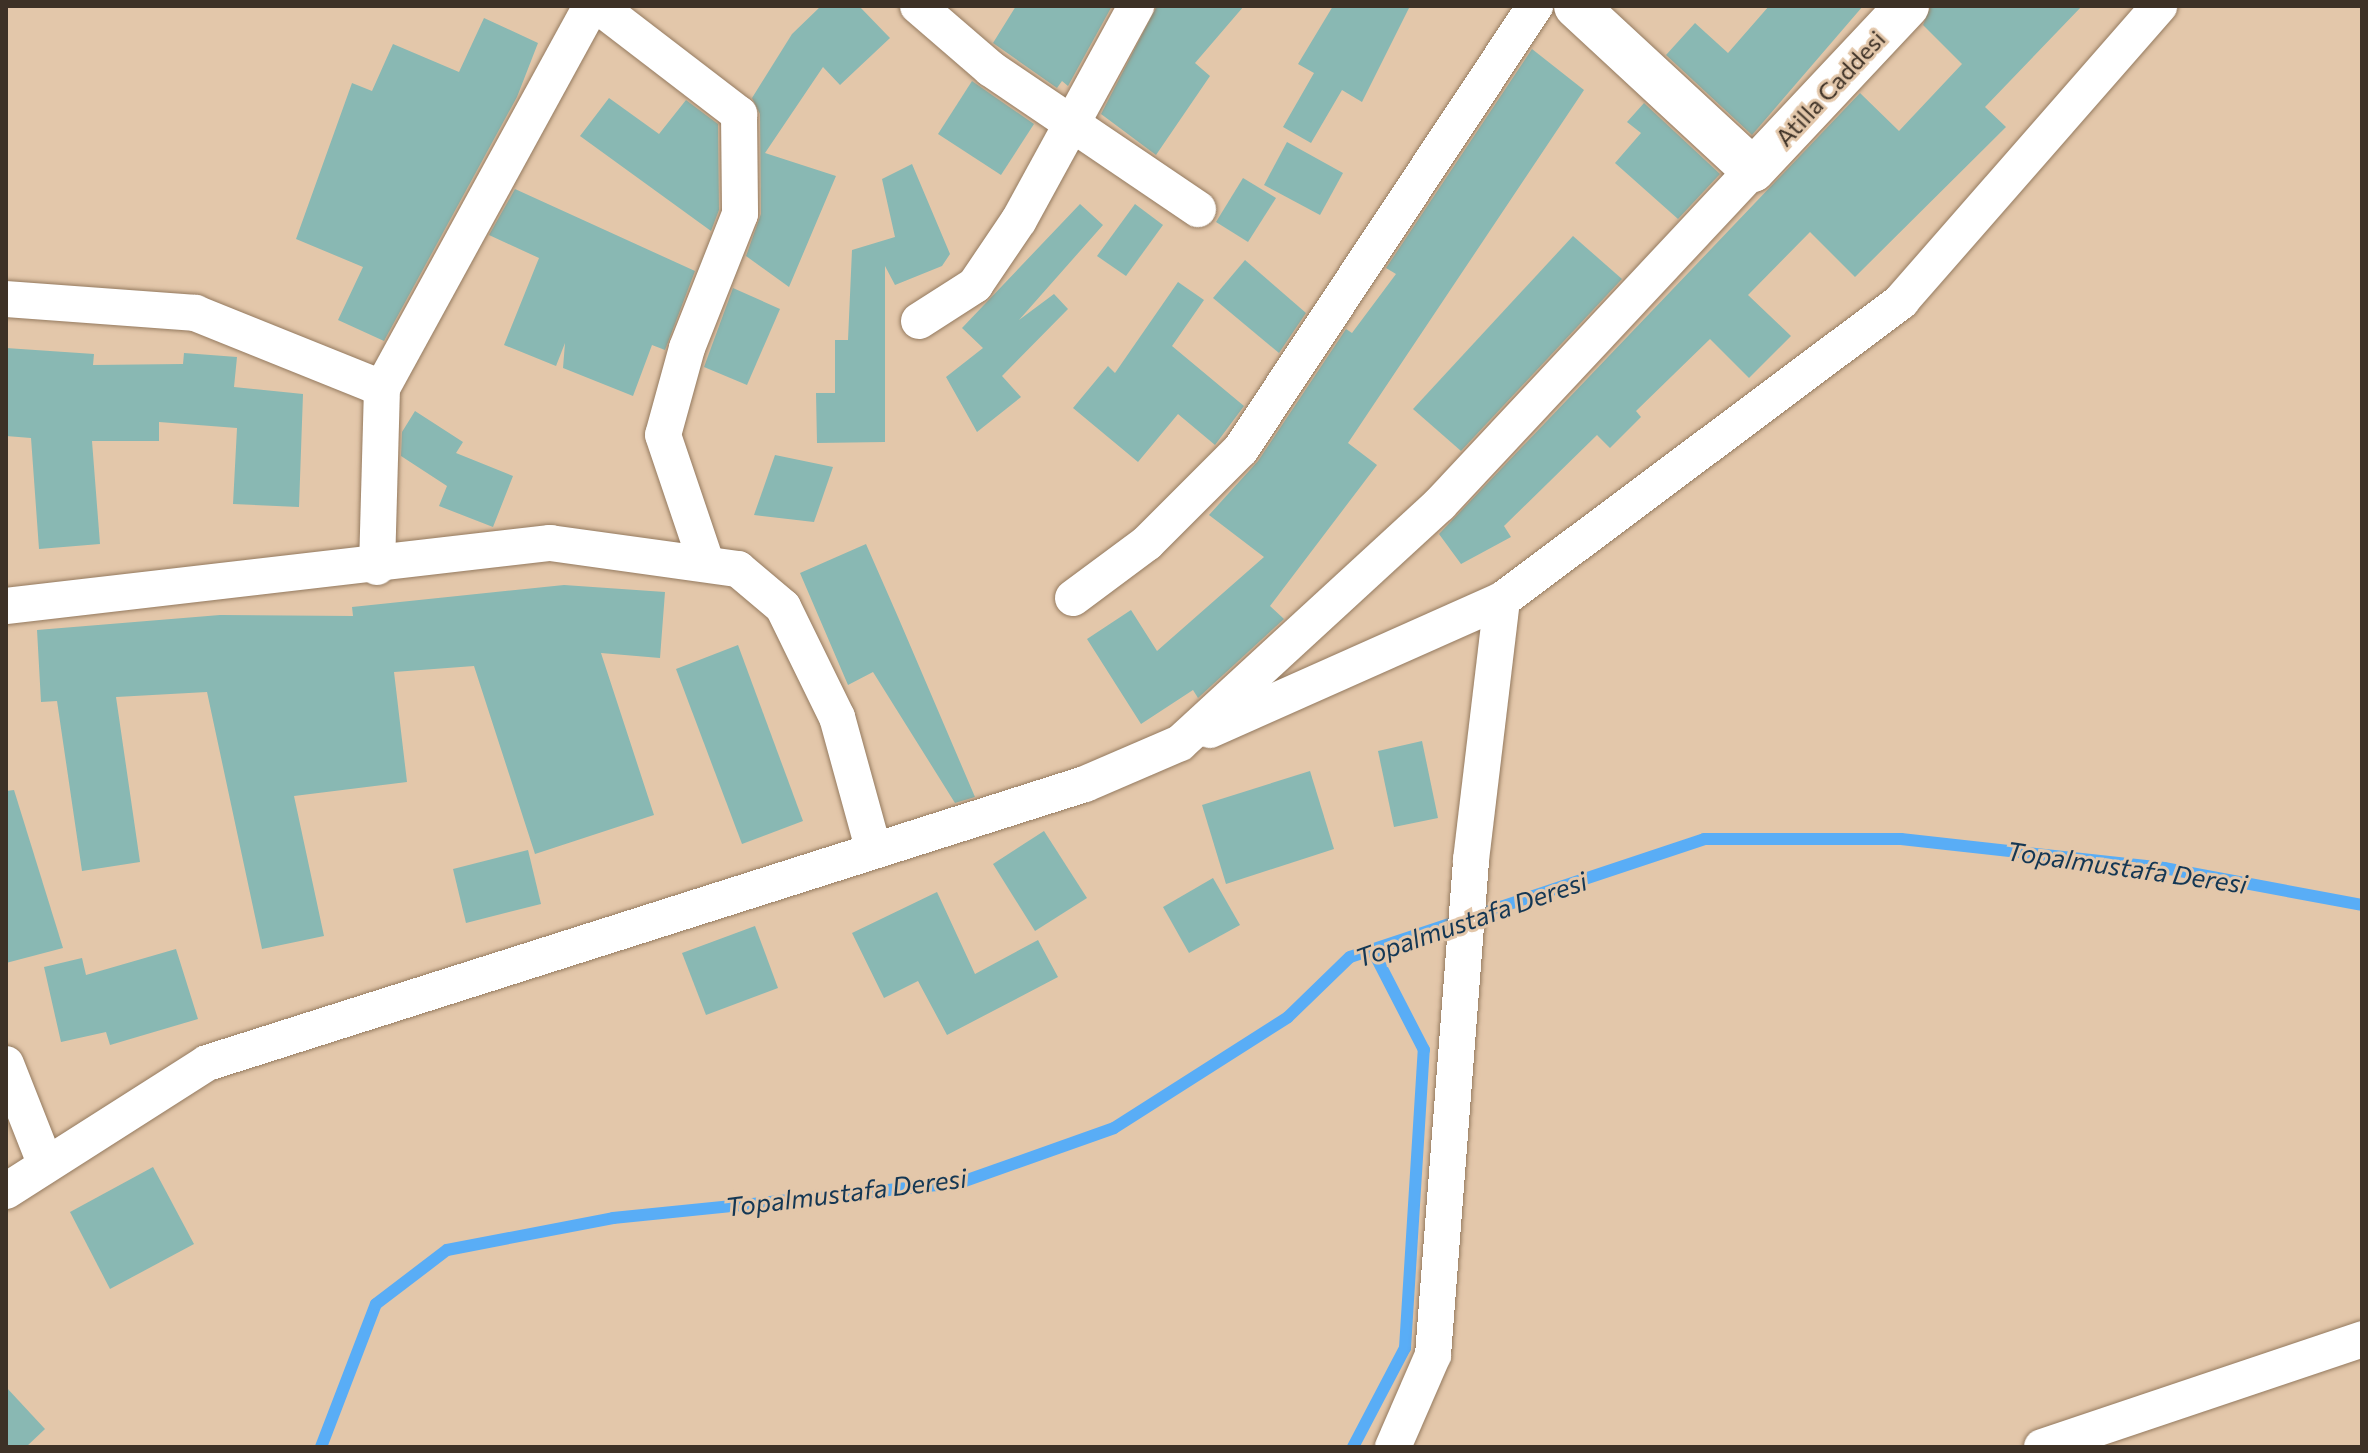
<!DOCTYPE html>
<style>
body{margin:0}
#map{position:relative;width:2368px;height:1453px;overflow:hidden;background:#e3c7aa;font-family:Commissioner,sans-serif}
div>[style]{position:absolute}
.stream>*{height:12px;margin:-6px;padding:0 6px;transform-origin:6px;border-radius:6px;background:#59adf6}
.building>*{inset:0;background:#89b8b3}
.roads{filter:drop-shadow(0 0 2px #947a5f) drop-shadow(0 0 2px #947a5f)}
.street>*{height:36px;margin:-18px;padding:0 18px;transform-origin:18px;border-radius:18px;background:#fff}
.secondary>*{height:44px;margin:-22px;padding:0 22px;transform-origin:22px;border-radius:22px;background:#fff}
span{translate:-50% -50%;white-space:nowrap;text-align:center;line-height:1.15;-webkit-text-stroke:6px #e3c7aa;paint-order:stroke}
.street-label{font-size:24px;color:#3d3126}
.water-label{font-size:26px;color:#143754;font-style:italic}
.frame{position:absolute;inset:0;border:8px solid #3d3126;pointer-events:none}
</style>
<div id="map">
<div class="stream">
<div style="left:321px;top:1447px;width:153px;rotate:-69deg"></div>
<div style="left:376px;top:1304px;width:89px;rotate:-37.3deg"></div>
<div style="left:447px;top:1250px;width:169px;rotate:-10.9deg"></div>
<div style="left:613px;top:1218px;width:348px;rotate:-5.8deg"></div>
<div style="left:959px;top:1183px;width:164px;rotate:-19.5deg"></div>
<div style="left:1114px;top:1128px;width:206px;rotate:-32.5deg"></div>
<div style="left:1288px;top:1017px;width:86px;rotate:-44.1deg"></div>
<div style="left:1350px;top:957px;width:373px;rotate:-18.4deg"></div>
<div style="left:1704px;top:839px;width:197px"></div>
<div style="left:1901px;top:839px;width:265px;rotate:6.3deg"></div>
<div style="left:2164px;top:868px;width:201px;rotate:10.6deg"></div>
<div style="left:1353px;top:1447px;width:112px;rotate:-62.3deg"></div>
<div style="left:1405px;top:1348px;width:299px;rotate:-86.4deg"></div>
<div style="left:1424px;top:1050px;width:111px;rotate:-117.3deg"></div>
</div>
<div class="building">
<div style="clip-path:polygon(821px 6px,859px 6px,890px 38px,840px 85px,823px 67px,765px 153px,836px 176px,789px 287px,746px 256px,761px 214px,760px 114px,752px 98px,792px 34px)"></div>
<div style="clip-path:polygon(1016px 6px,1112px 6px,1068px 86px,1062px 81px,1057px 88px,993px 43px)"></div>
<div style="clip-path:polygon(1157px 6px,1244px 6px,1195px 63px,1210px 76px,1156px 155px,1101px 114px)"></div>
<div style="clip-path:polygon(1333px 6px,1410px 6px,1362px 102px,1342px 90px,1311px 143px,1283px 127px,1314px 73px,1298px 64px)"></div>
<div style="clip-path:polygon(1769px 6px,1863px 6px,1752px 135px,1666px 55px,1695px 23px,1728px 53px)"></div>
<div style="clip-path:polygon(1931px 6px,2082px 6px,1985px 107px,2006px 127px,1855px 277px,1810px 232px,1748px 295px,1791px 336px,1749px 378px,1710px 339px,1636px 411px,1641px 417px,1610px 448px,1597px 435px,1504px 526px,1511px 537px,1461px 564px,1439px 534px,1860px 93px,1899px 131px,1962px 64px,1923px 25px)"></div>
<div style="clip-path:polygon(484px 18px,538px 43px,517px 97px,384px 341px,338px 320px,363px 267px,296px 239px,352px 83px,372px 91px,393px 44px,459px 72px)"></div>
<div style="clip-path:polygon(1532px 49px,1584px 90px,1348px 443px,1377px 465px,1270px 606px,1284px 619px,1198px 698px,1193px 690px,1141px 724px,1087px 639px,1131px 610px,1157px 651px,1264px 557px,1209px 515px,1258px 461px,1346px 329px,1352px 333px,1396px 274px,1386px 268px)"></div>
<div style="clip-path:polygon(972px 81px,1034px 124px,1001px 175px,938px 134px)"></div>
<div style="clip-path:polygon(609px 98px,659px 134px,686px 100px,718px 124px,719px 210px,711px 231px,580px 136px)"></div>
<div style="clip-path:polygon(1644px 103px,1720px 174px,1678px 219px,1615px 163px,1641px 133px,1627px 122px)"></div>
<div style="clip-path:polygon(1287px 142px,1343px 173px,1320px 215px,1264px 185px)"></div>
<div style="clip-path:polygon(912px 164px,950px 254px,942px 266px,895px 285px,885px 266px,885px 442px,817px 443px,816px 393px,835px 393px,835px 340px,848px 340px,852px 250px,895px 237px,882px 179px)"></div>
<div style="clip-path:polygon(1243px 178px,1276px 198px,1248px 242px,1216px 222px)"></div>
<div style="clip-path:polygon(515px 189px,695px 271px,665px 350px,652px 345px,633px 396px,563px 368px,565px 343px,556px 366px,504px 345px,539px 258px,489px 235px)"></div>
<div style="clip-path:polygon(1080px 204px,1103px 225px,1019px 320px,1054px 294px,1068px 309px,1002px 376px,1021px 397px,977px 432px,946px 377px,983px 348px,962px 328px)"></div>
<div style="clip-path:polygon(1135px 204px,1163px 225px,1126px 276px,1097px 256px)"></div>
<div style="clip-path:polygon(1573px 236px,1622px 279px,1461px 451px,1413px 409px)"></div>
<div style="clip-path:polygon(1245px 260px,1306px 313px,1279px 353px,1213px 298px)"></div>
<div style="clip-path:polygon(1178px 282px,1204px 300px,1172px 346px,1244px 406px,1215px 445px,1178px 414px,1138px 462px,1073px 408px,1108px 366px,1115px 373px)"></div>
<div style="clip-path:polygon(733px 288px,780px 309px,747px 385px,704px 367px)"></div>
<div style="clip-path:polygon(6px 348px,94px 354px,93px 365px,183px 364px,184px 353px,237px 357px,234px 387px,303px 394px,299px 507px,233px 504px,237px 428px,159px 422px,159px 441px,92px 441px,100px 544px,39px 549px,31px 438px,6px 436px)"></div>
<div style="clip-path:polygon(415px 411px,463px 442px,456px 453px,513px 476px,493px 527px,439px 506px,447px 486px,401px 456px,402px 432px)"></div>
<div style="clip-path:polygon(775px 455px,833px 467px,814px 522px,754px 515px)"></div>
<div style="clip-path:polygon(866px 544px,898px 617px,975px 797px,955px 803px,873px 672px,848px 685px,800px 573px)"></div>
<div style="clip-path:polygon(564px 585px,665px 592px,660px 658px,601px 653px,654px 815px,535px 854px,474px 666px,394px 672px,407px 782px,294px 796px,324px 936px,262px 949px,207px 692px,116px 697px,140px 862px,82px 871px,57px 701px,41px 702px,37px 630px,220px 615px,353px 616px,352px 607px)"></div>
<div style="clip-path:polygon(738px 645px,803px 821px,742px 844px,676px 669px)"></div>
<div style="clip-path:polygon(1422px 741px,1438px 818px,1394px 827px,1378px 751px)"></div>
<div style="clip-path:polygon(1310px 771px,1334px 849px,1226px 884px,1202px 805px)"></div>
<div style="clip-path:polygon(14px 790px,63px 948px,6px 963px,6px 791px)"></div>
<div style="clip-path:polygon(1044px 831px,1087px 898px,1035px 931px,993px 864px)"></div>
<div style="clip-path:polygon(528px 850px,541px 904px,466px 923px,453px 869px)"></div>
<div style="clip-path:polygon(1213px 878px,1240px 925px,1189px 953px,1163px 907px)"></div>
<div style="clip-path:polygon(937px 892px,975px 974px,1038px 940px,1058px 977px,947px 1035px,918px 981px,884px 998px,852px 933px)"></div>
<div style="clip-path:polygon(755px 926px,778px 988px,706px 1015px,682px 953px)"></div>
<div style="clip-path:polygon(176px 949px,198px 1019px,110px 1045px,106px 1032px,61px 1042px,44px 967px,82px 958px,86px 975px)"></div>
<div style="clip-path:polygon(153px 1167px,194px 1244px,110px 1289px,70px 1212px)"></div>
<div style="clip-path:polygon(6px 1387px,45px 1429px,26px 1447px,6px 1447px)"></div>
</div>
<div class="roads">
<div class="street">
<div style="left:598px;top:6px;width:178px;rotate:37.5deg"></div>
<div style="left:739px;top:114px;width:100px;rotate:89.4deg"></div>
<div style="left:740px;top:214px;width:144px;rotate:111.6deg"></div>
<div style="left:687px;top:348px;width:90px;rotate:105.4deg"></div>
<div style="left:663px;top:435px;width:134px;rotate:71.3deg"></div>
<div style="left:918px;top:6px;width:96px;rotate:40.8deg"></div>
<div style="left:991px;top:69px;width:250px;rotate:34.1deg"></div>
<div style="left:6px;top:299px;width:190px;rotate:4.2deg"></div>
<div style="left:195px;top:313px;width:201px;rotate:21.9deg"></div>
<div style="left:919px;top:321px;width:67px;rotate:-32.7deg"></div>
<div style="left:975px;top:285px;width:78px;rotate:-55.9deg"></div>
<div style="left:1019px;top:220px;width:244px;rotate:-61.3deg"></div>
<div style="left:377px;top:567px;width:179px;rotate:-88.4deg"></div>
<div style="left:382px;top:388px;width:435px;rotate:-61.3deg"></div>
<div style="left:1073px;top:598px;width:92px;rotate:-36.6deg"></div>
<div style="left:1147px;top:543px;width:133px;rotate:-45deg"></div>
<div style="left:1241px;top:449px;width:532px;rotate:-56.43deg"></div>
<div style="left:6px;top:606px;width:548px;rotate:-6.61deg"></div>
<div style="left:550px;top:543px;width:190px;rotate:7.9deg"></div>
<div style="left:738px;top:569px;width:59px;rotate:40.2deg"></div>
<div style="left:783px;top:607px;width:123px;rotate:63.9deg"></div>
<div style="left:837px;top:717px;width:136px;rotate:74.6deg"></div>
<div style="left:1210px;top:730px;width:320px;rotate:-24deg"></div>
<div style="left:1502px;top:600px;width:499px;rotate:-36.8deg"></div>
<div style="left:1901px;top:301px;width:392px;rotate:-48.8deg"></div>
<div style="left:6px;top:1064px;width:106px;rotate:68.5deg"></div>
<div style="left:6px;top:1191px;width:238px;rotate:-32.5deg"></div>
<div style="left:207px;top:1063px;width:921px;rotate:-17.63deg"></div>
<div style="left:1085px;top:784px;width:103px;rotate:-23.3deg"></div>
<div style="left:1180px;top:743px;width:353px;rotate:-42.6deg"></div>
<div style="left:1440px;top:504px;width:458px;rotate:-46.9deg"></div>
<div style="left:1393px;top:1447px;width:100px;rotate:-66.5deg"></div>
<div style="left:1433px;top:1355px;width:496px;rotate:-85.6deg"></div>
<div style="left:1471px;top:860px;width:262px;rotate:-83.2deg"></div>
<div style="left:2042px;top:1447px;width:338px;rotate:-18.6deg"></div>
</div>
<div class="secondary">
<div style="left:1576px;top:6px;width:241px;rotate:42.8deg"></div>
<div style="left:1753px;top:170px;width:225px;rotate:-46.8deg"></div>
</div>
</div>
<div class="street-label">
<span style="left:1830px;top:88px;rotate:-47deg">Atilla Caddesi</span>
</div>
<div class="water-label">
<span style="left:2127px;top:867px;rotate:8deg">Topalmustafa Deresi</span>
<span style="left:1471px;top:919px;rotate:-19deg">Topalmustafa Deresi</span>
<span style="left:846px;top:1192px;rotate:-7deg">Topalmustafa Deresi</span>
</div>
<div class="frame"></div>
</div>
